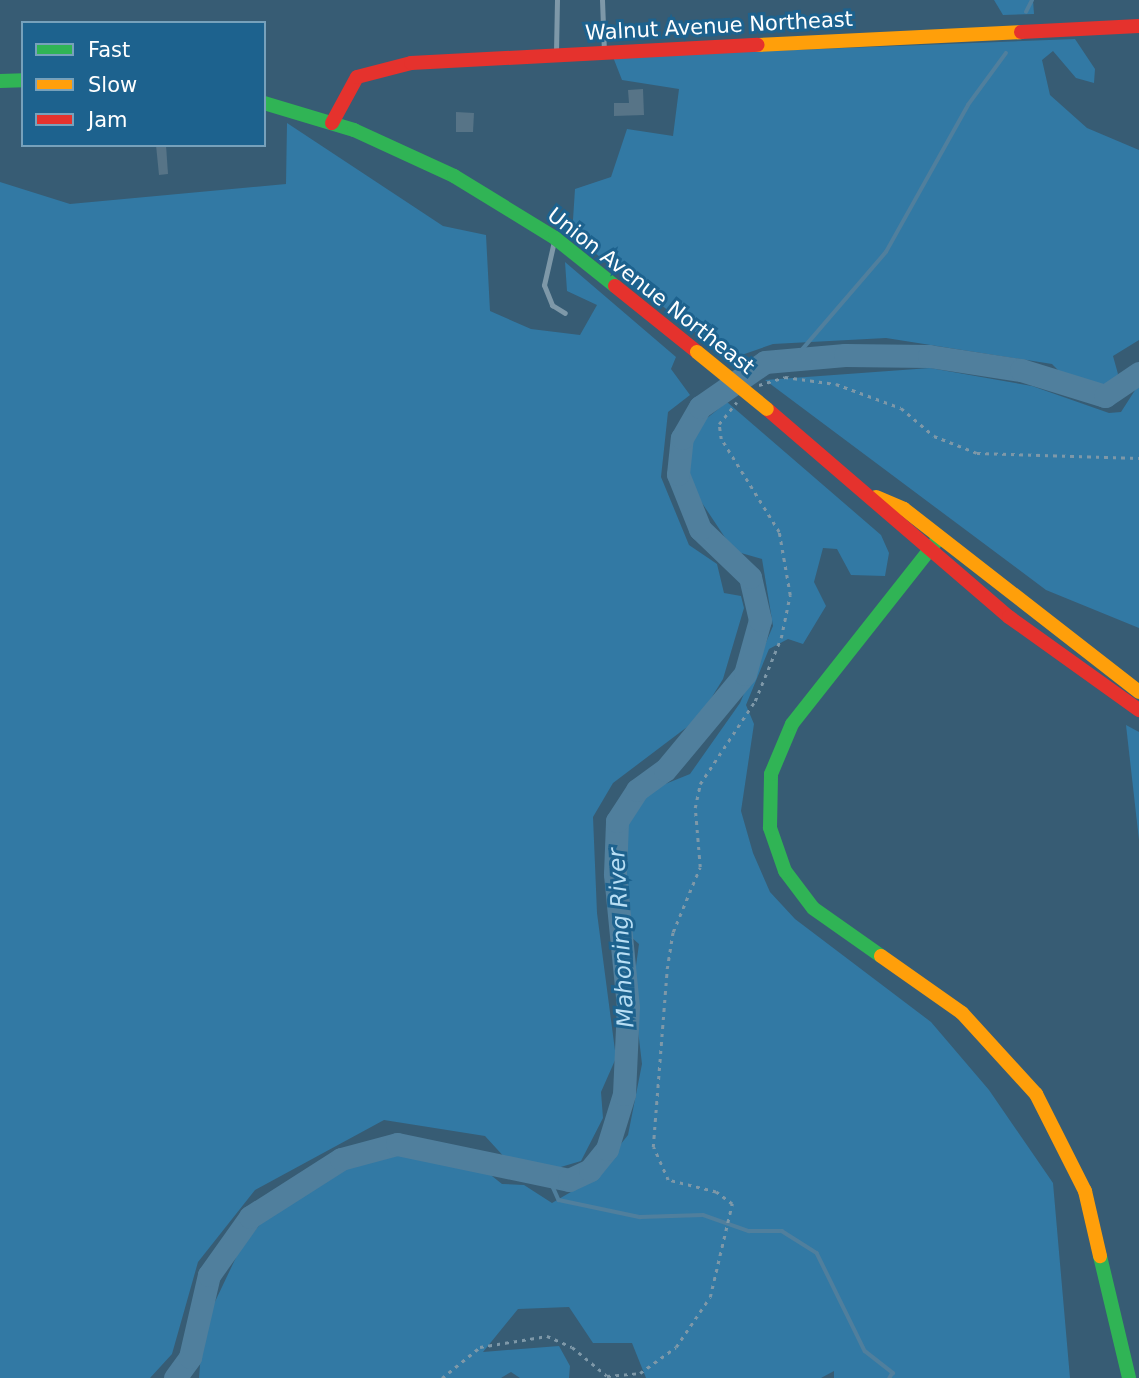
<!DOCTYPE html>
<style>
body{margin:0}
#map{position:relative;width:1139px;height:1378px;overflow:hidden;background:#375c74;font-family:"DejaVu Sans",sans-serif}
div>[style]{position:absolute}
.green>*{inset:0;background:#3279a4}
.stream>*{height:3.5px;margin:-1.75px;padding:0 1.75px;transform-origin:1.75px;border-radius:1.75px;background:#507f9d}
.river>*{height:23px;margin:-11.5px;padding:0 11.5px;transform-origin:11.5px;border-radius:11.5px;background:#507f9d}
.building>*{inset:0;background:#577487}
.path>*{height:2.5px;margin-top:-1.25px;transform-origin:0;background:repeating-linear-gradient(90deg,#7e98a8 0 3.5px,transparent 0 8.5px)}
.lane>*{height:5px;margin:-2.5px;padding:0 2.5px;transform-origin:2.5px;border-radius:2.5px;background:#7e98a8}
.fast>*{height:14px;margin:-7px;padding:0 7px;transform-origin:7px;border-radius:7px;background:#30b455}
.slow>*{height:14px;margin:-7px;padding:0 7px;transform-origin:7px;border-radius:7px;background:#ff9f0a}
.jam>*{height:14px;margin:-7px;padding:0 7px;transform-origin:7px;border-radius:7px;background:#e5322d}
.slow-bridge>*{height:14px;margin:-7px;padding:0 7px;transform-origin:7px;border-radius:7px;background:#ff9f0a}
span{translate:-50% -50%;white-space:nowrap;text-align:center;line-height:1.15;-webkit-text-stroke:6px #1d628e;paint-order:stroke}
.street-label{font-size:21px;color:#fff}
.water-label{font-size:23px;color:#b8def4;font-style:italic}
.legend{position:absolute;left:21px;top:21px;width:245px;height:126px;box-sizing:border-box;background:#1d628e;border:2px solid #77a1bb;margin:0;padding:9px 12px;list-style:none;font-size:21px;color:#fff}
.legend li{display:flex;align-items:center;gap:14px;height:35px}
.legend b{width:35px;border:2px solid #77a1bb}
</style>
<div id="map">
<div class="green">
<div style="clip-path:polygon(994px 0,1033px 0,1034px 14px,1003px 15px)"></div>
<div style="clip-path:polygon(1075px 39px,1095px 69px,1094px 83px,1076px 78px,1053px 51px,1042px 60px,1050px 95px,1087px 128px,1139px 150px,1139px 340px,1113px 356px,1118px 374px,1111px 387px,1067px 379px,1052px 364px,886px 338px,773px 344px,730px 359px,572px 235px,575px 189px,611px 177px,627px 129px,673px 136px,679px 89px,622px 80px,613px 57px)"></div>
<div style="clip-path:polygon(287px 123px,443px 226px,486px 235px,490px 311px,531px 329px,580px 335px,597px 305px,567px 291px,565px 262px,676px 357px,671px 369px,690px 395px,668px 412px,661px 477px,689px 545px,717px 564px,724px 593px,741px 596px,744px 608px,723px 679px,699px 718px,613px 783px,593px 817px,597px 913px,616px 1058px,601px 1092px,603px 1118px,581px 1161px,554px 1169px,507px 1160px,485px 1136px,384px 1120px,255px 1190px,198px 1262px,172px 1354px,150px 1378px,0 1378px,0 182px,70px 204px,286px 184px)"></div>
<div style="clip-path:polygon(930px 368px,1032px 386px,1109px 413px,1121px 412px,1139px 384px,1139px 628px,1046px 590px,765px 380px)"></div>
<div style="clip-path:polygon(727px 402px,881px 535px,889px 553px,885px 576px,851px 575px,837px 549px,823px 548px,814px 582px,826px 606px,803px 644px,788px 639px,769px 649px,746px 705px,754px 724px,741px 811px,753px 853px,770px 892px,795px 919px,931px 1022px,989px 1090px,1053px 1183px,1070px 1378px,834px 1378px,834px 1371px,821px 1378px,646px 1378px,632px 1343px,593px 1343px,569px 1307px,518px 1309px,483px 1352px,559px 1346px,570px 1366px,569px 1378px,520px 1378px,511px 1372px,501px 1378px,199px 1378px,203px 1327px,240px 1249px,270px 1212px,337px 1170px,411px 1150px,482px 1168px,502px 1184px,524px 1185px,552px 1203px,593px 1179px,628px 1135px,642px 1064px,633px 988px,639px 944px,623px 930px,620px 899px,629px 816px,648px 791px,690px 774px,740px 703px,773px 626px,762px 559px,734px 551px,684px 476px,691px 431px)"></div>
<div style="clip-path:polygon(1126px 725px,1139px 732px,1139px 840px)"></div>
</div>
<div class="stream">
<div style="left:1026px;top:12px;width:13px;rotate:-63deg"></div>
<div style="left:794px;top:359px;width:141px;rotate:-49.3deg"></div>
<div style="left:886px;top:252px;width:168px;rotate:-60.8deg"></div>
<div style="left:968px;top:105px;width:64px;rotate:-53.8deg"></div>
<div style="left:550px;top:1180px;width:22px;rotate:66deg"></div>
<div style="left:559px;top:1200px;width:83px;rotate:11.9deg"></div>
<div style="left:640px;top:1217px;width:63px;rotate:-1.8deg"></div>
<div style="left:703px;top:1215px;width:49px;rotate:19.2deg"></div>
<div style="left:749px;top:1231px;width:33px"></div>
<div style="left:782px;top:1231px;width:41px;rotate:32.2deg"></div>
<div style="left:817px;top:1253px;width:109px;rotate:63.9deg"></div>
<div style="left:865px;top:1351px;width:36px;rotate:38deg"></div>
<div style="left:893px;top:1373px;width:6px;rotate:121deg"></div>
</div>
<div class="river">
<div style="left:175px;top:1378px;width:26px;rotate:-54deg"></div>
<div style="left:190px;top:1357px;width:84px;rotate:-77deg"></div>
<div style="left:209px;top:1275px;width:71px;rotate:-54.7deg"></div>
<div style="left:250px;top:1217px;width:108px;rotate:-32.5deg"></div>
<div style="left:341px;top:1159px;width:58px;rotate:-15deg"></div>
<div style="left:397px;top:1144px;width:176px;rotate:11.8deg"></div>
<div style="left:569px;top:1180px;width:23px;rotate:-25deg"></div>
<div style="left:590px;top:1170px;width:27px;rotate:-51deg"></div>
<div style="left:607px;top:1149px;width:58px;rotate:-72.8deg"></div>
<div style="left:624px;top:1094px;width:87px;rotate:-87.4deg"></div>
<div style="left:628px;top:1007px;width:134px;rotate:-95.6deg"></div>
<div style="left:615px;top:874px;width:53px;rotate:-87.8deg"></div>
<div style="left:617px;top:821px;width:37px;rotate:-57deg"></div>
<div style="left:637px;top:790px;width:34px;rotate:-36deg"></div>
<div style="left:665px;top:770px;width:125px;rotate:-50.2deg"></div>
<div style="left:745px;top:674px;width:56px;rotate:-74.5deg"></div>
<div style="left:760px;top:620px;width:44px;rotate:-103.1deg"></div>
<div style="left:750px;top:577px;width:69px;rotate:-136.2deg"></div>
<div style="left:700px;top:529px;width:59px;rotate:-111.8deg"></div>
<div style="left:678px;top:474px;width:36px;rotate:-84deg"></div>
<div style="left:682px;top:438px;width:36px;rotate:-60deg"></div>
<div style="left:700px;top:407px;width:79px;rotate:-34.7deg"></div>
<div style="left:765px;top:362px;width:80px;rotate:-5deg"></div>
<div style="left:845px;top:355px;width:84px;rotate:0.7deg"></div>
<div style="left:929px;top:356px;width:93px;rotate:8.7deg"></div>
<div style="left:1021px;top:370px;width:88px;rotate:17.2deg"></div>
<div style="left:1105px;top:396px;width:41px;rotate:-34.1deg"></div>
</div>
<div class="building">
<div style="clip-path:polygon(643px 89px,644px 115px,614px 116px,614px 103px,629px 103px,628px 90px)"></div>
<div style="clip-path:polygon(456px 112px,474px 113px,473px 132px,456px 132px)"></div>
<div style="clip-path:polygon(156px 145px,166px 145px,168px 174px,159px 175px)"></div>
</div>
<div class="path">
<div style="left:759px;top:385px;width:27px;rotate:-17deg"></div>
<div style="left:785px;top:377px;width:51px;rotate:7.8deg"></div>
<div style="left:836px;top:384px;width:69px;rotate:20.3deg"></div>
<div style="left:901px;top:408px;width:43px;rotate:40.3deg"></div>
<div style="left:934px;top:436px;width:46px;rotate:21.6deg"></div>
<div style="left:977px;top:453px;width:162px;rotate:1.8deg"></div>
<div style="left:442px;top:1378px;width:49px;rotate:-39.2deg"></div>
<div style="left:480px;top:1347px;width:68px;rotate:-9.3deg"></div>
<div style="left:547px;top:1336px;width:27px;rotate:24deg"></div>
<div style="left:572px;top:1347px;width:45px;rotate:39.6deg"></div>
<div style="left:607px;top:1376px;width:33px;rotate:-5deg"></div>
<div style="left:640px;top:1373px;width:44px;rotate:-35.8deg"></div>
<div style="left:676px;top:1347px;width:60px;rotate:-55.8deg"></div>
<div style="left:710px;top:1297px;width:96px;rotate:-76.7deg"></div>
<div style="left:732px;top:1204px;width:20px;rotate:-143deg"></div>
<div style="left:716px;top:1192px;width:49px;rotate:-166deg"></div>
<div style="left:668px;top:1180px;width:36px;rotate:-114deg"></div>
<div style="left:653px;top:1147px;width:179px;rotate:-85.5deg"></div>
<div style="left:667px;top:969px;width:37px;rotate:-81deg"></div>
<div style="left:673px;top:932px;width:70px;rotate:-67.4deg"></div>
<div style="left:700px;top:867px;width:59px;rotate:-94.8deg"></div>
<div style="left:695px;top:808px;width:25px;rotate:-78deg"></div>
<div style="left:700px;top:784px;width:100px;rotate:-56.5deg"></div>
<div style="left:755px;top:701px;width:68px;rotate:-67.6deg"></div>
<div style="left:781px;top:638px;width:44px;rotate:-78.2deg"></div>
<div style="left:790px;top:595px;width:64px;rotate:-99.9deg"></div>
<div style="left:779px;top:532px;width:110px;rotate:-121.9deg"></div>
<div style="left:721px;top:439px;width:15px;rotate:-98deg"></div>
<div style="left:719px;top:424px;width:28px;rotate:-51deg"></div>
</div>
<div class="lane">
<div style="left:602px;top:0;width:53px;rotate:87.8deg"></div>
<div style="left:556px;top:52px;width:52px;rotate:-88.9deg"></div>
<div style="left:554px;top:241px;width:45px;rotate:102.8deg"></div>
<div style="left:544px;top:285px;width:22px;rotate:68deg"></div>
<div style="left:552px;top:305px;width:15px;rotate:32deg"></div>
</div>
<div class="fast">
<div style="left:0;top:81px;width:23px;rotate:-2deg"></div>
<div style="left:264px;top:103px;width:94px;rotate:16.7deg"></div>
<div style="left:354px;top:130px;width:110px;rotate:24.7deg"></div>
<div style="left:454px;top:176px;width:119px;rotate:31.5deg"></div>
<div style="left:555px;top:238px;width:77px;rotate:38.7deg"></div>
<div style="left:881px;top:956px;width:83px;rotate:-144.8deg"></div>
<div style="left:813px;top:908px;width:46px;rotate:-127.1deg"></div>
<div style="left:785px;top:871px;width:46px;rotate:-109.2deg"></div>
<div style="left:770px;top:828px;width:54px;rotate:-88.9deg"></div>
<div style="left:771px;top:774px;width:54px;rotate:-67.2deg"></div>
<div style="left:792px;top:724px;width:237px;rotate:-51.7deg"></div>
<div style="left:1100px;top:1256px;width:125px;rotate:76.6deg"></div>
</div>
<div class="slow">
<div style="left:758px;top:45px;width:263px;rotate:-2.8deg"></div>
<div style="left:876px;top:497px;width:30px;rotate:23deg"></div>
<div style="left:904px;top:509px;width:298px;rotate:37.9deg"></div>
<div style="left:881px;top:956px;width:99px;rotate:35.1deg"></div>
<div style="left:962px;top:1013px;width:110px;rotate:47.6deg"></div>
<div style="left:1036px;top:1094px;width:109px;rotate:63.2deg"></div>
<div style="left:1085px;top:1191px;width:67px;rotate:77deg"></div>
</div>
<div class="jam">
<div style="left:1021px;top:32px;width:118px;rotate:-2.9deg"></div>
<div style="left:332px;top:123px;width:52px;rotate:-61.5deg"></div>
<div style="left:357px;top:77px;width:56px;rotate:-14.5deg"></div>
<div style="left:411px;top:63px;width:347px;rotate:-3deg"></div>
<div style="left:615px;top:286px;width:105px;rotate:38.8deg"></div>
<div style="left:767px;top:409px;width:319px;rotate:40.7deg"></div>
<div style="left:1009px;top:617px;width:160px;rotate:35.6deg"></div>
</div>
<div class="slow-bridge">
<div style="left:697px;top:352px;width:90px;rotate:39.2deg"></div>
</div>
<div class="street-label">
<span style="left:719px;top:26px;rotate:-3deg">Walnut Avenue Northeast</span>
<span style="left:651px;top:291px;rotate:38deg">Union Avenue Northeast</span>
</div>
<div class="water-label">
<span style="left:621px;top:938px;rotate:-93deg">Mahoning River</span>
</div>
<ul class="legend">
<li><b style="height:9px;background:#30b455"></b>Fast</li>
<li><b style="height:9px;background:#ff9f0a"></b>Slow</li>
<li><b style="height:9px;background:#e5322d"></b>Jam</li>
</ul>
</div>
